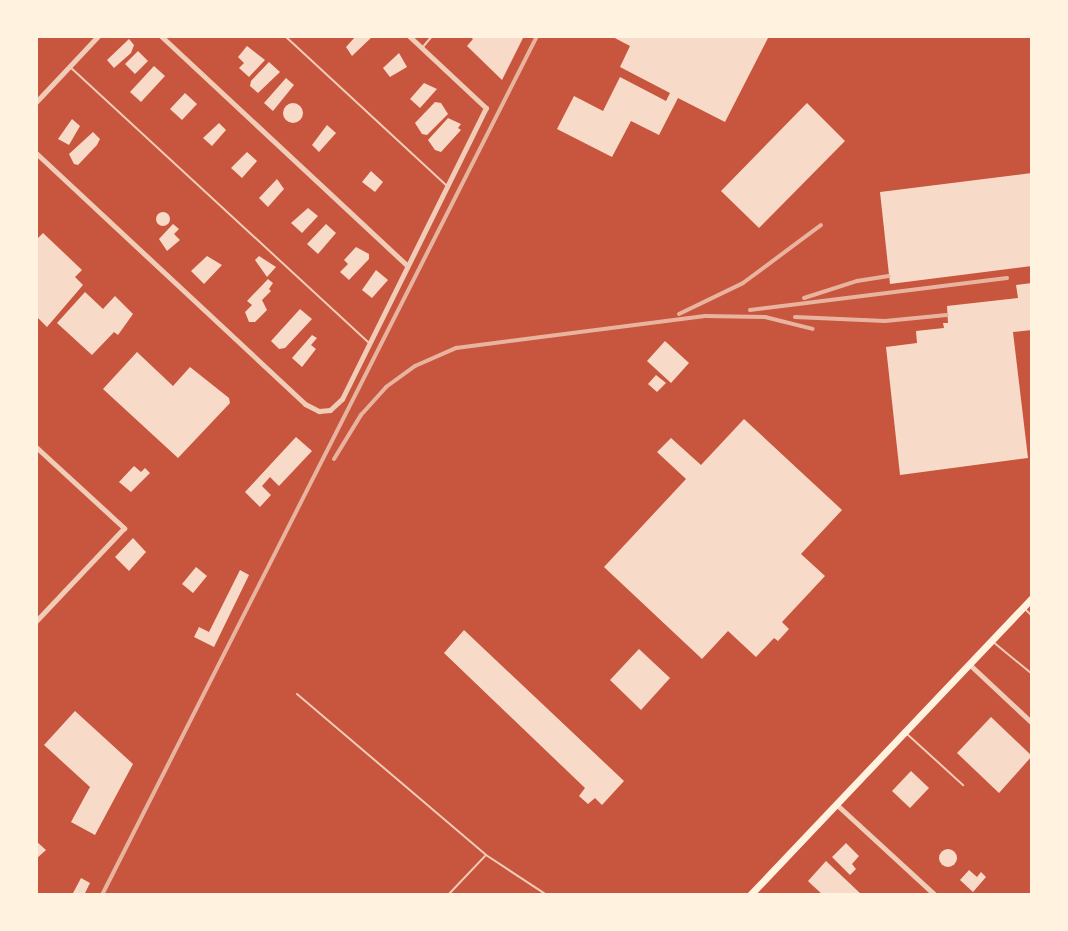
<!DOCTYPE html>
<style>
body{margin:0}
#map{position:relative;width:1068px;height:931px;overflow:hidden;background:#c8553d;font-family:Raleway,sans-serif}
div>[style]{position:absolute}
.building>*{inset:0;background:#f7dbc8}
.round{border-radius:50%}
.service>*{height:2px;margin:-1px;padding:0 1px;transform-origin:1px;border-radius:1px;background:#f1ccb7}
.minor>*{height:5px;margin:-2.5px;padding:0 2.5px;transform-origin:2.5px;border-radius:2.5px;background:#f1ccb7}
.secondary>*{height:7px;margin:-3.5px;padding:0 3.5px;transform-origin:3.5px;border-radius:3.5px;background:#fff3e0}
.rail>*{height:4px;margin:-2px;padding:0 2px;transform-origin:2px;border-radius:2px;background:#e9b49f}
span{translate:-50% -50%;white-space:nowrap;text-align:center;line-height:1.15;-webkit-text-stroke:5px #fff3e0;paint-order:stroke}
.frame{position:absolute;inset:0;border:38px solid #fff3e0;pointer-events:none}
</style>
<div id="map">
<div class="building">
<div style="clip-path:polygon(356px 36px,373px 36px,352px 56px,346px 47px)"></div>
<div style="clip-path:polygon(469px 36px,524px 36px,502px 80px,467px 46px,473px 39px)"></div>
<div style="clip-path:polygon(611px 36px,769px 36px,725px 122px,678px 98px,659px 135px,631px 121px,612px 157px,557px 129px,574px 96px,603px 111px,620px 77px,666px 101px,670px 93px,620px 67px,630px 46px)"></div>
<div style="clip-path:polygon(129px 39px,134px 45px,131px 53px,114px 68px,107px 60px)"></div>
<div style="clip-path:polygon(247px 46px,265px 60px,249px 77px,239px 68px,244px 63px,238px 57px)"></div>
<div style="clip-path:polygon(138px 51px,148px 61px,135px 74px,125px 64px)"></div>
<div style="clip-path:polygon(399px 53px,407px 67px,390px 77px,383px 68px)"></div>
<div style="clip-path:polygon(269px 62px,280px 72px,258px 93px,250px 86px,251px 81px)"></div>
<div style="clip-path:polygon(154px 66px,165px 76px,141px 102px,130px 92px)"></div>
<div style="clip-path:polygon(286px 78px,294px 85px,273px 111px,264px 103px)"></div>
<div style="clip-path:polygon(424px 83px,437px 89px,420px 108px,410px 99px)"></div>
<div style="clip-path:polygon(185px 93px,197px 104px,182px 120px,170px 109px)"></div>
<div style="clip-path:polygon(435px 102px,441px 103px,448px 114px,427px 135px,422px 134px,415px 123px)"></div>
<div class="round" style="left:283px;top:103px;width:20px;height:20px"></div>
<div style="clip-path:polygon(807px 103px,845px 141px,759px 228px,721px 191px)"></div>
<div style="clip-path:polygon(448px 118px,461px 124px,458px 128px,461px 130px,441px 152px,435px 150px,428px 140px)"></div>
<div style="clip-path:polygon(72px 119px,80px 126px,69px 145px,58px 139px)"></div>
<div style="clip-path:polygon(219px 123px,226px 130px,212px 146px,203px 138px)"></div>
<div style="clip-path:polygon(327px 125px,336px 133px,319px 152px,312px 145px)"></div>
<div style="clip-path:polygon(93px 132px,100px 139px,97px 145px,78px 165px,74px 164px,69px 154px)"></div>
<div style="clip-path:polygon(247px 152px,257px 161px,242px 178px,231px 168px)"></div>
<div style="clip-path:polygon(371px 171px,383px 182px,375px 192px,362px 182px)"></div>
<div style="clip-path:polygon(1032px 173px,1032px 266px,890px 284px,880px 192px)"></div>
<div style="clip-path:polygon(277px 179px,284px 189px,268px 207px,259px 198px)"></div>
<div style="clip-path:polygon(308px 208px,318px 216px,302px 233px,291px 223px)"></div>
<div class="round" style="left:156px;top:212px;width:14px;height:14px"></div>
<div style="clip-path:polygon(173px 224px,179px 229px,174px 234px,180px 240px,167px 251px,159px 239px)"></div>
<div style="clip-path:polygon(326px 224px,336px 233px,318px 254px,307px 244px)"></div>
<div style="clip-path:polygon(43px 233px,82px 270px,75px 277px,83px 285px,47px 327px,36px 316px,36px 240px)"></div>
<div style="clip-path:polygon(356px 247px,369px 254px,369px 259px,349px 280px,340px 272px,348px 264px,344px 260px)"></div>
<div style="clip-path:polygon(207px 256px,222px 265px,204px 284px,191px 271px)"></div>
<div style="clip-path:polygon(259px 256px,276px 267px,267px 277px,255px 260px)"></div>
<div style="clip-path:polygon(376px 270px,388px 280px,372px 298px,362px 290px)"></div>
<div style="clip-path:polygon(268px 279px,273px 283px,269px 289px,271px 291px,262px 300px,267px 310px,255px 322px,249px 322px,245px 312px,252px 305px,247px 301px)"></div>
<div style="clip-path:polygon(1032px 283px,1032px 330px,1013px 332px,1028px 458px,900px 475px,886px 347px,917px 343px,916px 331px,944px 328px,943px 323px,948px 323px,947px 306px,1018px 298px,1016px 285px)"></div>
<div style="clip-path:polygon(85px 292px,103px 309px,115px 296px,133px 314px,118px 335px,114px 332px,92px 355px,57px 323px)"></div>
<div style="clip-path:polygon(300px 309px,312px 319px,285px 348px,279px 349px,271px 341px)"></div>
<div style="clip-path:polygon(312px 335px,317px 338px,311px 345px,316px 349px,302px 367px,292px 358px)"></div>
<div style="clip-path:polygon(665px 341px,689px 363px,671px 383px,647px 361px)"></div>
<div style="clip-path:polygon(137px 352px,173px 386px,190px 367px,229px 398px,230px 403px,178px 458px,103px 389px)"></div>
<div style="clip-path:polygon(656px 375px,666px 383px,657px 392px,648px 384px)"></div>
<div style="clip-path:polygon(744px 419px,842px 510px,801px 554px,825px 576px,782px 622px,789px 629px,778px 641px,774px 638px,756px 657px,728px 631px,702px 659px,604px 567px,686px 479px,657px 452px,671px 438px,701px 465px)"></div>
<div style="clip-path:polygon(296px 437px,312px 451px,279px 486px,270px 477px,262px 486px,271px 495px,260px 507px,245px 492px)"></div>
<div style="clip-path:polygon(134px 466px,141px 472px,145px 468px,150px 473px,131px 492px,119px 482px)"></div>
<div style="clip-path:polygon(133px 538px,146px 552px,129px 571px,115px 557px)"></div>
<div style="clip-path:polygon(196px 567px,207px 576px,193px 593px,182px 584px)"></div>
<div style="clip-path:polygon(240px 570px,249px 575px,214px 647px,194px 637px,199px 627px,209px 632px)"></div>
<div style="clip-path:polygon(464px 630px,624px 781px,602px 805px,595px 798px,588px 804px,579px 796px,585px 788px,444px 653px)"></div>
<div style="clip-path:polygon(639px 649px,670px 678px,641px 710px,610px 680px)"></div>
<div style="clip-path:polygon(75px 711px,133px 764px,95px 835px,71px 822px,90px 787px,44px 745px)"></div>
<div style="clip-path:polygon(991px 717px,1032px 756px,999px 793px,957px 753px)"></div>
<div style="clip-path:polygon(911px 771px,929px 788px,910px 808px,892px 791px)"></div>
<div style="clip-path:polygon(36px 841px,46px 850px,36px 859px)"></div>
<div style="clip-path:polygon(846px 843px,859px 856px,852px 864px,856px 869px,850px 875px,832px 857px)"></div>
<div class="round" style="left:939px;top:849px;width:18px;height:18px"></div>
<div style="clip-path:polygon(826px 861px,862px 895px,823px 895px,811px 884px,808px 881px)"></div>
<div style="clip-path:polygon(969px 870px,977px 877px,981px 872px,986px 877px,973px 892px,960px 880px)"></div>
<div style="clip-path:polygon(81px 878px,90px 883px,84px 895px,72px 895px)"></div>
</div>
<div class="service">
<div style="left:285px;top:36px;width:219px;rotate:42.8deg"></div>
<div style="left:422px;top:48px;width:16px;rotate:-50deg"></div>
<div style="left:69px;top:66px;width:408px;rotate:42.7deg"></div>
<div style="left:1025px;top:609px;width:10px;rotate:45deg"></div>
<div style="left:992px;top:641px;width:52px;rotate:39.5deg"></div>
<div style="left:297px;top:694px;width:248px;rotate:40.4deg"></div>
<div style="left:907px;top:734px;width:76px;rotate:42.3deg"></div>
<div style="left:448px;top:895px;width:55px;rotate:-46.5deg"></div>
<div style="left:486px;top:855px;width:73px;rotate:33.3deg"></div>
</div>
<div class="minor">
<div style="left:161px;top:36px;width:336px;rotate:43deg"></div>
<div style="left:36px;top:102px;width:91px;rotate:-46.8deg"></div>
<div style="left:36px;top:153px;width:368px;rotate:43deg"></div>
<div style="left:305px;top:404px;width:16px;rotate:27deg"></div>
<div style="left:319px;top:411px;width:11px;rotate:-5deg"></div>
<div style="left:330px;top:410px;width:16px;rotate:-43deg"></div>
<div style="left:342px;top:399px;width:325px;rotate:-63.7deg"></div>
<div style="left:486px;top:108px;width:105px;rotate:-136.9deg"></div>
<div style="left:36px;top:447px;width:120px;rotate:42.6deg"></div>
<div style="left:124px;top:528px;width:128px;rotate:133.4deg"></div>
<div style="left:969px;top:664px;width:86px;rotate:43.1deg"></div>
<div style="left:836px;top:804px;width:134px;rotate:42.6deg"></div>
</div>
<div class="secondary">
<div style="left:750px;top:895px;width:410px;rotate:-46.5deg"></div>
</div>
<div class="rail">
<div style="left:804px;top:298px;width:56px;rotate:-17.8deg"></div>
<div style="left:857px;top:281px;width:32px;rotate:-9deg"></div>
<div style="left:750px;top:310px;width:259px;rotate:-7.1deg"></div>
<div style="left:679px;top:314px;width:71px;rotate:-25.8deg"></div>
<div style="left:743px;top:283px;width:97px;rotate:-36.6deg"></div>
<div style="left:795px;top:317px;width:90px;rotate:2.5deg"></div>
<div style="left:885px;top:321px;width:62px;rotate:-5.5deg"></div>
<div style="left:334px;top:459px;width:52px;rotate:-58.5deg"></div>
<div style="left:361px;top:415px;width:38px;rotate:-48deg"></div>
<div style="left:386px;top:387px;width:36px;rotate:-36deg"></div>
<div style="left:415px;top:366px;width:45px;rotate:-23.7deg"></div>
<div style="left:456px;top:348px;width:251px;rotate:-7.3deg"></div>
<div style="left:705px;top:316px;width:60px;rotate:1deg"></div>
<div style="left:765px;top:317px;width:49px;rotate:14deg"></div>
<div style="left:102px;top:895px;width:963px;rotate:-63.14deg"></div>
</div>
<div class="frame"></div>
</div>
